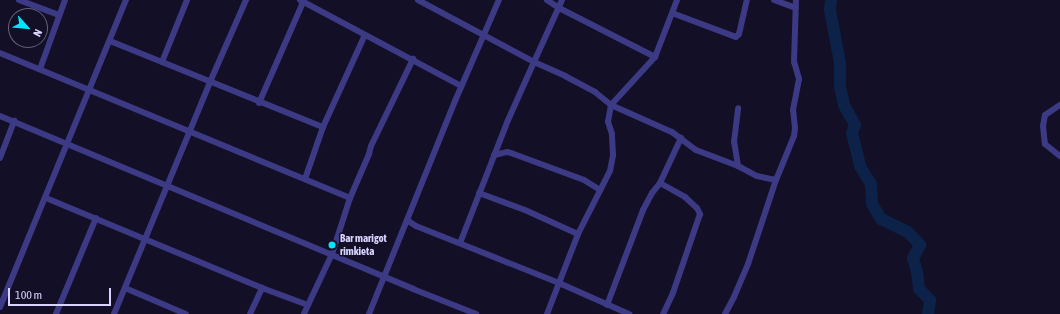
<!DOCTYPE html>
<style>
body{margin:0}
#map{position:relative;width:1060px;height:314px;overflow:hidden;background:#130f26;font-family:"Asap Condensed",sans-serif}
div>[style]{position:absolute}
.river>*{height:12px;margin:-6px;padding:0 6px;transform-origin:6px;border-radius:6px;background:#0c2248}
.street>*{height:6px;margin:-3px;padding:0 3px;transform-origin:3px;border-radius:3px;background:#3d3a85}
.dots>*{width:11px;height:11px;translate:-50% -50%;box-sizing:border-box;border:2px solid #130f26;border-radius:50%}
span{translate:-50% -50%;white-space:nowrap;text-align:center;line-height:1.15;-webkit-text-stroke:3px #130f26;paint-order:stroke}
.poi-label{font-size:11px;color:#d9d4ff;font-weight:700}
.left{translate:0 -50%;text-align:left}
.north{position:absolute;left:8px;top:8px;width:40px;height:40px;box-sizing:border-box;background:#130f26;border:1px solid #625e7d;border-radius:50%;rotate:117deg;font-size:11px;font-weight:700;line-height:16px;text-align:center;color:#d9d4ff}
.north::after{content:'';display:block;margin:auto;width:14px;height:18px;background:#00e5ff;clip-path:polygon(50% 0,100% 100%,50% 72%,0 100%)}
.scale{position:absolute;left:8px;top:288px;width:103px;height:18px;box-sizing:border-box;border:2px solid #d9d4ff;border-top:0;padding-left:5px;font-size:12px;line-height:14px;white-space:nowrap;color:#d9d4ff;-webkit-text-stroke:3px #130f26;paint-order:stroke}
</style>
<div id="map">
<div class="river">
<div style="left:831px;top:0;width:10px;rotate:96deg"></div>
<div style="left:830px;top:10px;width:54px;rotate:79.3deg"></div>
<div style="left:840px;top:63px;width:24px;rotate:90deg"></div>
<div style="left:840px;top:87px;width:18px;rotate:77deg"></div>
<div style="left:844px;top:105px;width:23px;rotate:61deg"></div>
<div style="left:855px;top:125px;width:9px;rotate:111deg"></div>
<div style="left:852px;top:133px;width:34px;rotate:76deg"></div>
<div style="left:860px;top:166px;width:21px;rotate:59deg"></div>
<div style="left:871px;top:184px;width:20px;rotate:87deg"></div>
<div style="left:872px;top:204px;width:17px;rotate:59deg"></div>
<div style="left:881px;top:219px;width:30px;rotate:26deg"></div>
<div style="left:908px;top:232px;width:18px;rotate:47deg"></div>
<div style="left:920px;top:245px;width:15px;rotate:118deg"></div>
<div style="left:913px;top:258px;width:15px;rotate:74deg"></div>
<div style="left:917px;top:272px;width:17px;rotate:83deg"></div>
<div style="left:919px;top:289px;width:16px;rotate:45deg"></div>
<div style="left:930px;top:300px;width:14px;rotate:98deg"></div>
</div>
<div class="street">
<div style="left:19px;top:0;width:43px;rotate:20.6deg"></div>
<div style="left:300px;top:0;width:183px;rotate:28.1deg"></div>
<div style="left:418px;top:0;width:132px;rotate:28.1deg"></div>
<div style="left:534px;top:62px;width:64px;rotate:114.1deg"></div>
<div style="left:508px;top:120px;width:132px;rotate:111.3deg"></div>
<div style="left:547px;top:0;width:14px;rotate:34deg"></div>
<div style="left:559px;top:8px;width:108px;rotate:27deg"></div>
<div style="left:562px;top:0;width:68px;rotate:114.3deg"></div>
<div style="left:534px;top:62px;width:34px;rotate:24deg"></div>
<div style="left:565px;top:76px;width:34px;rotate:28deg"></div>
<div style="left:595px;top:92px;width:21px;rotate:39deg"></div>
<div style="left:611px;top:105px;width:67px;rotate:23.9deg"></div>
<div style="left:672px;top:132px;width:30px;rotate:37deg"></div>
<div style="left:696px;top:150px;width:45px;rotate:20.9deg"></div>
<div style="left:738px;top:166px;width:21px;rotate:28deg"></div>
<div style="left:757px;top:176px;width:19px;rotate:12deg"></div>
<div style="left:774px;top:0;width:23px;rotate:20deg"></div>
<div style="left:672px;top:13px;width:68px;rotate:20.6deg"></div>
<div style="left:736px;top:37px;width:4px;rotate:-45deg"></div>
<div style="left:739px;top:34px;width:35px;rotate:-77deg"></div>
<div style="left:110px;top:41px;width:230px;rotate:22deg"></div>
<div style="left:0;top:53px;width:379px;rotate:22.5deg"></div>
<div style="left:162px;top:62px;width:67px;rotate:-68deg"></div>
<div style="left:40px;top:69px;width:73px;rotate:-70.1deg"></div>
<div style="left:259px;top:103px;width:112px;rotate:-66.4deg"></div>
<div style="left:1060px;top:105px;width:18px;rotate:146deg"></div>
<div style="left:1045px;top:115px;width:11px;rotate:100deg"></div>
<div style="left:1043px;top:126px;width:18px;rotate:84deg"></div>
<div style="left:1045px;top:144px;width:19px;rotate:39deg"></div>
<div style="left:0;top:116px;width:448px;rotate:22.7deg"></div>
<div style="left:413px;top:289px;width:68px;rotate:21.6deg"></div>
<div style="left:494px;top:155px;width:13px;rotate:-13deg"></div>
<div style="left:507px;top:152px;width:4px;rotate:14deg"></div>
<div style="left:511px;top:153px;width:78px;rotate:20.3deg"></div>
<div style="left:584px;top:180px;width:19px;rotate:32deg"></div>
<div style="left:0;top:158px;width:40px;rotate:-69deg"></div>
<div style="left:738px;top:166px;width:24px;rotate:-99deg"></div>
<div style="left:734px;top:142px;width:34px;rotate:-83deg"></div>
<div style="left:305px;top:179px;width:55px;rotate:-70.9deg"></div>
<div style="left:323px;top:127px;width:101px;rotate:-65.5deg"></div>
<div style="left:660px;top:183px;width:29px;rotate:29deg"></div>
<div style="left:685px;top:197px;width:16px;rotate:43deg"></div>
<div style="left:697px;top:208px;width:7px;rotate:63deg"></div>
<div style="left:700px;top:214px;width:83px;rotate:108.9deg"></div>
<div style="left:673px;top:293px;width:23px;rotate:115deg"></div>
<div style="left:479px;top:193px;width:49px;rotate:20.3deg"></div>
<div style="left:525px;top:210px;width:58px;rotate:24.4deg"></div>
<div style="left:46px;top:198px;width:234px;rotate:22.6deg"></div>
<div style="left:262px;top:288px;width:49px;rotate:20.3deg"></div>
<div style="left:308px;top:305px;width:56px;rotate:-64.8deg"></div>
<div style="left:332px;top:254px;width:59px;rotate:-72.2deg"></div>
<div style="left:350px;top:198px;width:48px;rotate:-66.6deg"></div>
<div style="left:369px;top:154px;width:8px;rotate:-76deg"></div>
<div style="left:371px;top:146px;width:97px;rotate:-64.2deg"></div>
<div style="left:407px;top:220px;width:11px;rotate:34deg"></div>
<div style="left:416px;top:226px;width:154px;rotate:21.7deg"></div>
<div style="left:559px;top:283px;width:77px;rotate:23.9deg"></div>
<div style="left:125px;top:288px;width:66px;rotate:23.1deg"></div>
<div style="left:607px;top:305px;width:102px;rotate:-69.2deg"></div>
<div style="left:643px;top:210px;width:19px;rotate:-62deg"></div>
<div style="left:652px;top:193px;width:13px;rotate:-51deg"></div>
<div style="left:660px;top:183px;width:50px;rotate:-65deg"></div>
<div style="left:0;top:307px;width:332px;rotate:-67.7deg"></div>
<div style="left:56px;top:314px;width:104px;rotate:-67.4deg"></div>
<div style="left:114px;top:314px;width:251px;rotate:-67.5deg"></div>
<div style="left:210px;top:82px;width:90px;rotate:-66.3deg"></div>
<div style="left:250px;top:314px;width:29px;rotate:-65deg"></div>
<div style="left:304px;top:314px;width:10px;rotate:-66deg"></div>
<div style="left:369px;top:314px;width:230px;rotate:-68deg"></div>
<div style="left:455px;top:101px;width:110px;rotate:-66.5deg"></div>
<div style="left:547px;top:314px;width:86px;rotate:-68.8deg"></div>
<div style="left:578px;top:234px;width:71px;rotate:-63.1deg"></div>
<div style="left:610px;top:171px;width:16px;rotate:-79deg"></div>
<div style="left:613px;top:155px;width:21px;rotate:-93deg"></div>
<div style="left:612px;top:134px;width:13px;rotate:-108deg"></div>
<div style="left:608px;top:122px;width:17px;rotate:-80deg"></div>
<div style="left:611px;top:105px;width:65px;rotate:-47.5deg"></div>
<div style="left:655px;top:57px;width:61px;rotate:-68.9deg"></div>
<div style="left:725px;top:314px;width:19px;rotate:-62deg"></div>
<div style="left:734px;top:297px;width:36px;rotate:-67deg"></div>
<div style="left:748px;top:264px;width:89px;rotate:-71.6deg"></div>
<div style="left:776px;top:180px;width:48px;rotate:-67.8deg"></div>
<div style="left:794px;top:136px;width:8px;rotate:-83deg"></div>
<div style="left:795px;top:128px;width:18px;rotate:-96deg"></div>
<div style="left:793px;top:110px;width:32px;rotate:-79deg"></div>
<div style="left:799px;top:79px;width:18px;rotate:-106deg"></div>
<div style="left:794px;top:62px;width:62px;rotate:-88.2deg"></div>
</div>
<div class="dots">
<div style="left:332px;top:245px;background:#00e5ff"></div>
</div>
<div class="poi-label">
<span class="left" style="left:340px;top:245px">Bar marigot<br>rimkieta</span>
</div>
<div class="north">N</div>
<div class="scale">100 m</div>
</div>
